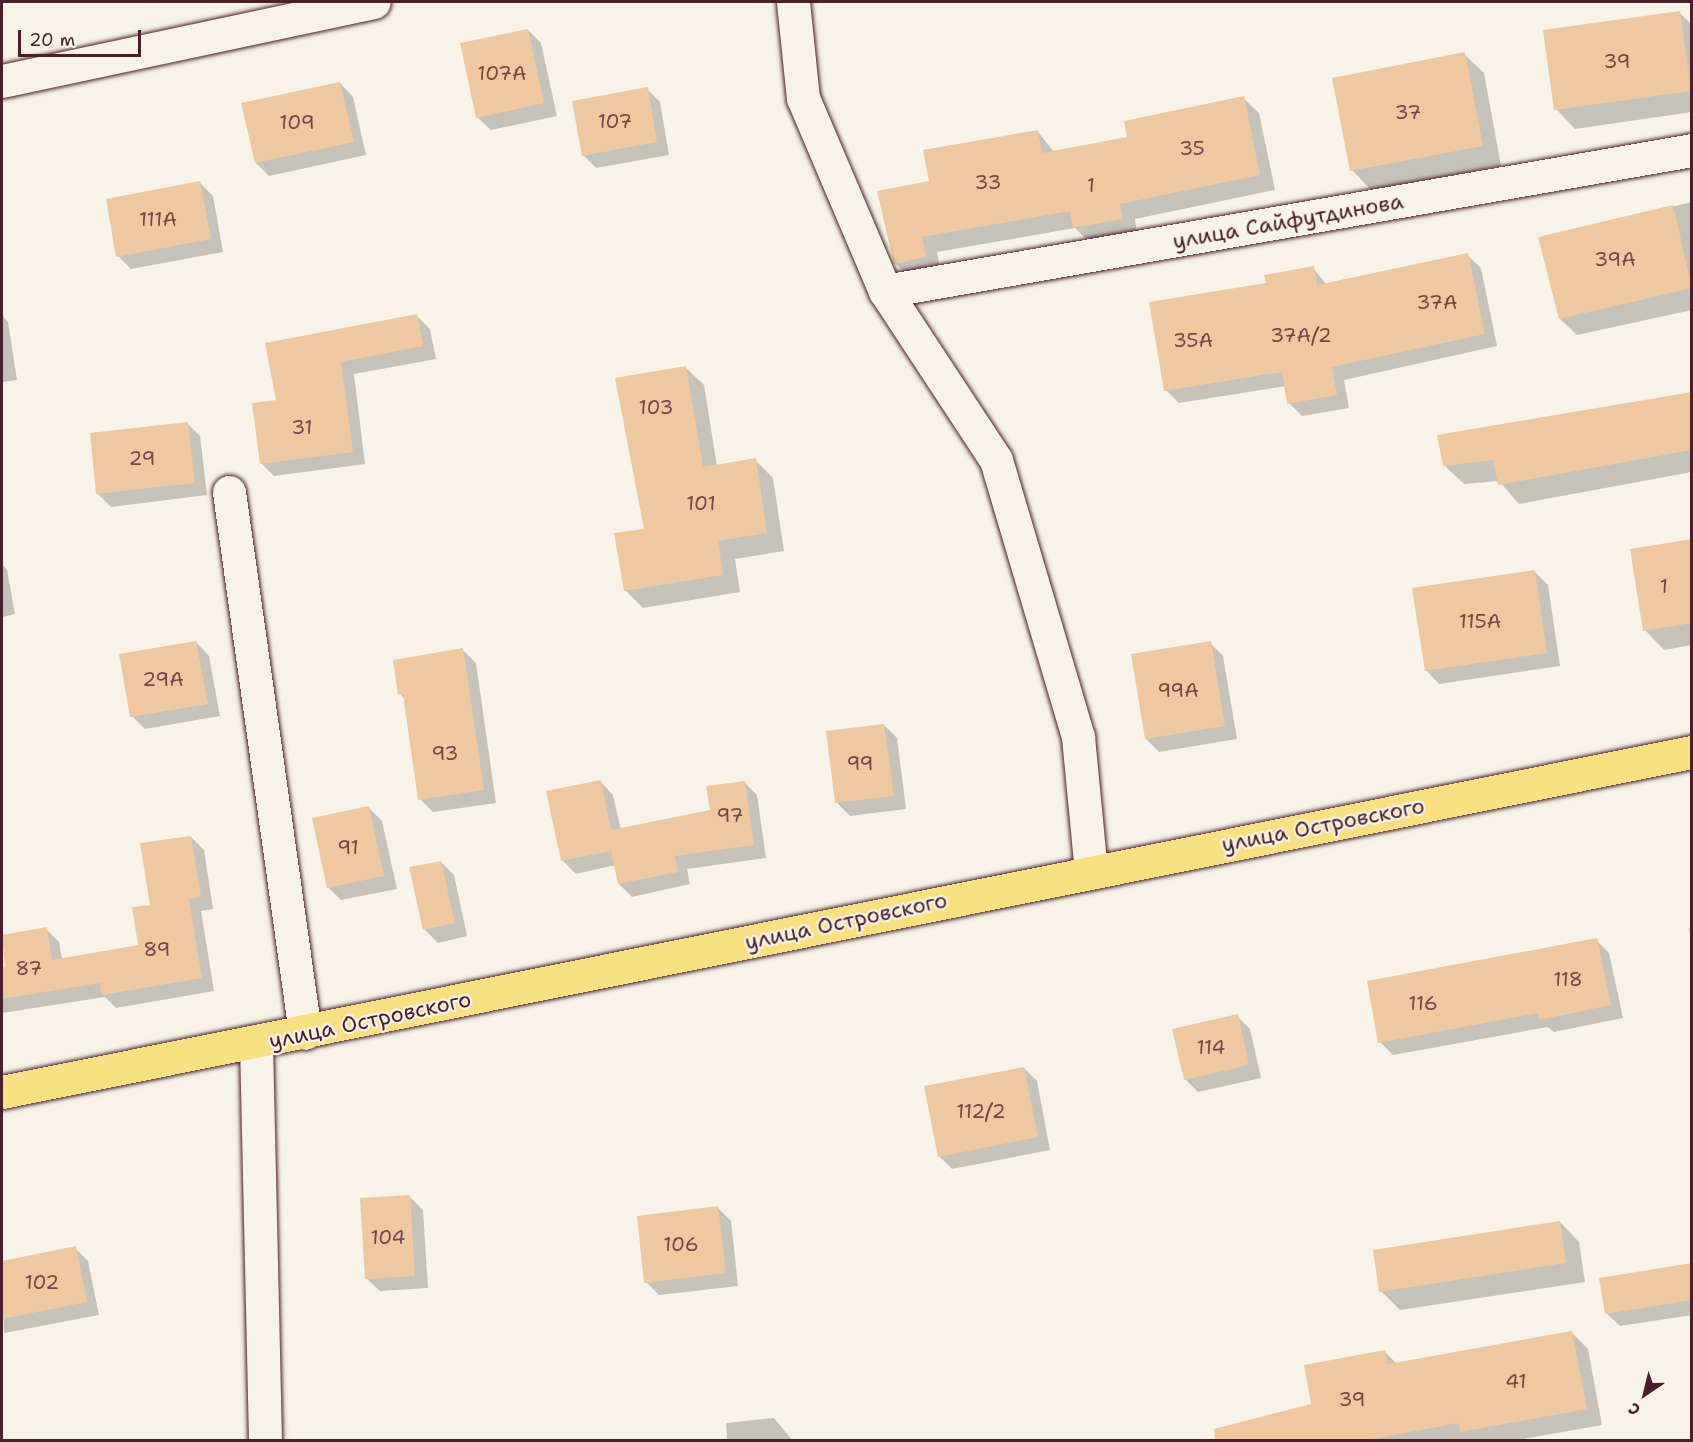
<!DOCTYPE html>
<meta charset="utf-8">
<style>
body{margin:0}
#map{position:relative;width:1693px;height:1442px;overflow:hidden;background:#f7f3e8;font-family:"Shantell Sans",sans-serif}
div>[style]{position:absolute}
.shadow>*{inset:0;background:#0003}
.building>*{inset:0;background:#efc89f}
.roads{filter:drop-shadow(0 0 2px #4a1f2b) drop-shadow(0 0 2px #4a1f2b)}
.minor>*{height:33px;margin:-16.5px;padding:0 16.5px;transform-origin:16.5px;border-radius:16.5px;background:#f7f3e8}
.major>*{height:33px;margin:-16.5px;padding:0 16.5px;transform-origin:16.5px;border-radius:16.5px;background:#f9e181}
span{translate:-50% -50%;white-space:nowrap;text-align:center;line-height:1.15;-webkit-text-stroke:4.5px #f7f3e8;paint-order:stroke}
.number-label{font-size:20px;color:#734948}
.number-label span{-webkit-text-stroke-width:0}
.street-label{font-size:22px;color:#4a1f2b}
.frame{position:absolute;inset:0;border:3px solid #4a1f2b;pointer-events:none}
.north{position:absolute;left:1615px;top:1364px;width:60px;height:60px;-webkit-text-stroke:4px #f7f3e8;paint-order:stroke;rotate:215deg;font-size:16px;font-weight:700;line-height:24px;text-align:center;color:#4a1f2b}
.north::after{content:'';display:block;margin:auto;width:21px;height:27px;background:#4a1f2b;clip-path:polygon(50% 0,100% 100%,50% 72%,0 100%)}
.scale{position:absolute;left:18px;top:30px;width:123px;height:27px;box-sizing:border-box;border:3px solid #4a1f2b;border-top:0;padding-left:8px;font-size:18px;line-height:21px;white-space:nowrap;color:#4a1f2b;-webkit-text-stroke:4px #f7f3e8;paint-order:stroke}
</style>
<div id="map">
<div class="shadow">
<div style="clip-path:polygon(1680px 13px,1692px 25px,1692px 112px,1575px 129px,1556px 109px)"></div>
<div style="clip-path:polygon(528px 30px,541px 43px,557px 116px,491px 130px,477px 117px)"></div>
<div style="clip-path:polygon(1464px 54px,1484px 73px,1501px 166px,1371px 190px,1352px 170px)"></div>
<div style="clip-path:polygon(340px 83px,353px 97px,366px 155px,269px 176px,256px 163px)"></div>
<div style="clip-path:polygon(647px 89px,660px 102px,669px 155px,596px 168px,583px 155px)"></div>
<div style="clip-path:polygon(1243px 98px,1259px 113px,1275px 190px,1135px 219px,1137px 234px,1090px 243px,1075px 228px,937px 252px,941px 272px,911px 278px,895px 263px,931px 182px,1038px 132px,1054px 152px,1129px 139px)"></div>
<div style="clip-path:polygon(200px 183px,213px 196px,223px 252px,131px 269px,118px 256px)"></div>
<div style="clip-path:polygon(1692px 202px,1692px 310px,1577px 335px,1560px 319px,1540px 238px)"></div>
<div style="clip-path:polygon(1467px 255px,1481px 268px,1497px 346px,1344px 380px,1349px 408px,1302px 416px,1289px 403px,1286px 386px,1179px 403px,1166px 390px,1267px 284px,1313px 268px,1327px 285px)"></div>
<div style="clip-path:polygon(2px 315px,8px 322px,17px 380px,2px 382px)"></div>
<div style="clip-path:polygon(417px 316px,430px 329px,436px 359px,354px 374px,365px 464px,274px 476px,261px 463px,278px 401px,267px 345px)"></div>
<div style="clip-path:polygon(686px 368px,704px 385px,717px 466px,755px 460px,773px 478px,784px 551px,735px 559px,740px 592px,643px 608px,625px 590px,646px 530px)"></div>
<div style="clip-path:polygon(1692px 393px,1692px 472px,1519px 504px,1499px 481px,1464px 484px,1444px 465px)"></div>
<div style="clip-path:polygon(187px 423px,200px 436px,207px 495px,111px 507px,98px 494px)"></div>
<div style="clip-path:polygon(1692px 541px,1692px 645px,1664px 650px,1645px 630px)"></div>
<div style="clip-path:polygon(2px 564px,7px 570px,15px 614px,2px 617px)"></div>
<div style="clip-path:polygon(1535px 572px,1548px 585px,1560px 666px,1439px 684px,1426px 670px)"></div>
<div style="clip-path:polygon(196px 642px,209px 656px,220px 716px,145px 729px,132px 716px)"></div>
<div style="clip-path:polygon(1210px 643px,1223px 656px,1237px 739px,1159px 752px,1146px 739px)"></div>
<div style="clip-path:polygon(463px 650px,476px 663px,496px 803px,433px 812px,420px 799px,406px 700px,400px 694px)"></div>
<div style="clip-path:polygon(884px 725px,897px 738px,906px 809px,850px 816px,837px 803px)"></div>
<div style="clip-path:polygon(600px 781px,613px 795px,621px 830px,711px 811px,744px 782px,757px 795px,766px 858px,687px 869px,690px 884px,632px 897px,619px 884px,615px 865px,576px 874px,562px 860px)"></div>
<div style="clip-path:polygon(369px 808px,382px 821px,397px 889px,341px 900px,328px 887px)"></div>
<div style="clip-path:polygon(191px 837px,204px 850px,213px 909px,201px 911px,214px 991px,116px 1008px,105px 997px,2px 1013px,2px 969px,7px 969px,2px 937px,46px 929px,59px 942px,62px 959px,139px 947px,152px 906px)"></div>
<div style="clip-path:polygon(441px 862px,454px 875px,467px 936px,438px 943px,425px 930px,411px 869px)"></div>
<div style="clip-path:polygon(1689px 928px,1692px 928px,1692px 944px)"></div>
<div style="clip-path:polygon(1596px 940px,1609px 953px,1623px 1018px,1554px 1032px,1548px 1027px,1393px 1055px,1380px 1042px)"></div>
<div style="clip-path:polygon(1237px 1016px,1250px 1029px,1261px 1078px,1198px 1092px,1185px 1079px)"></div>
<div style="clip-path:polygon(1024px 1068px,1037px 1081px,1050px 1150px,952px 1169px,939px 1156px)"></div>
<div style="clip-path:polygon(410px 1197px,423px 1210px,428px 1288px,380px 1291px,366px 1278px)"></div>
<div style="clip-path:polygon(718px 1208px,731px 1221px,738px 1286px,659px 1295px,646px 1282px)"></div>
<div style="clip-path:polygon(1560px 1222px,1579px 1242px,1585px 1282px,1400px 1310px,1381px 1291px)"></div>
<div style="clip-path:polygon(75px 1248px,88px 1261px,99px 1315px,4px 1333px,2px 1263px)"></div>
<div style="clip-path:polygon(1692px 1265px,1692px 1315px,1620px 1326px,1606px 1313px)"></div>
<div style="clip-path:polygon(1572px 1333px,1588px 1349px,1602px 1425px,1517px 1440px,1234px 1440px,1231px 1426px,1313px 1405px,1384px 1351px,1397px 1364px)"></div>
<div style="clip-path:polygon(774px 1418px,792px 1440px,727px 1440px,726px 1423px)"></div>
</div>
<div class="building">
<div style="clip-path:polygon(1680px 11px,1691px 91px,1554px 110px,1543px 30px)"></div>
<div style="clip-path:polygon(528px 29px,544px 103px,476px 118px,460px 43px)"></div>
<div style="clip-path:polygon(1465px 52px,1483px 146px,1350px 171px,1332px 78px)"></div>
<div style="clip-path:polygon(340px 82px,354px 142px,255px 163px,241px 103px)"></div>
<div style="clip-path:polygon(648px 87px,657px 142px,582px 156px,572px 101px)"></div>
<div style="clip-path:polygon(1244px 96px,1260px 175px,1120px 204px,1123px 219px,1073px 228px,1070px 211px,922px 237px,926px 257px,894px 264px,877px 191px,929px 181px,923px 150px,1038px 130px,1042px 153px,1127px 137px,1124px 121px)"></div>
<div style="clip-path:polygon(200px 181px,211px 239px,116px 257px,106px 199px)"></div>
<div style="clip-path:polygon(1673px 205px,1692px 288px,1559px 319px,1538px 237px)"></div>
<div style="clip-path:polygon(1468px 253px,1485px 334px,1332px 367px,1337px 395px,1287px 404px,1282px 372px,1164px 391px,1149px 302px,1266px 283px,1264px 275px,1314px 266px,1317px 285px)"></div>
<div style="clip-path:polygon(417px 314px,423px 346px,341px 362px,353px 452px,260px 464px,252px 403px,276px 400px,265px 343px)"></div>
<div style="clip-path:polygon(686px 366px,703px 467px,756px 458px,767px 533px,718px 541px,723px 575px,624px 591px,614px 533px,644px 529px,615px 378px)"></div>
<div style="clip-path:polygon(1692px 392px,1692px 450px,1498px 485px,1493px 460px,1443px 466px,1437px 435px)"></div>
<div style="clip-path:polygon(188px 422px,195px 483px,96px 494px,90px 433px)"></div>
<div style="clip-path:polygon(1692px 539px,1692px 623px,1643px 631px,1630px 549px)"></div>
<div style="clip-path:polygon(1535px 570px,1547px 653px,1425px 671px,1412px 588px)"></div>
<div style="clip-path:polygon(196px 641px,208px 704px,130px 717px,119px 654px)"></div>
<div style="clip-path:polygon(1211px 641px,1225px 726px,1145px 739px,1131px 654px)"></div>
<div style="clip-path:polygon(463px 648px,484px 790px,418px 800px,403px 694px,398px 695px,393px 660px)"></div>
<div style="clip-path:polygon(884px 724px,894px 796px,835px 803px,826px 731px)"></div>
<div style="clip-path:polygon(601px 780px,611px 830px,710px 810px,706px 786px,745px 781px,754px 845px,675px 856px,678px 872px,618px 884px,611px 851px,561px 861px,546px 791px)"></div>
<div style="clip-path:polygon(369px 806px,384px 876px,327px 888px,312px 818px)"></div>
<div style="clip-path:polygon(191px 836px,201px 897px,189px 899px,202px 978px,102px 995px,100px 983px,2px 999px,2px 968px,5px 967px,2px 935px,47px 927px,52px 960px,138px 945px,132px 907px,150px 905px,140px 843px)"></div>
<div style="clip-path:polygon(441px 861px,455px 923px,423px 930px,409px 867px)"></div>
<div style="clip-path:polygon(1597px 938px,1611px 1005px,1540px 1020px,1538px 1013px,1378px 1043px,1367px 981px)"></div>
<div style="clip-path:polygon(1238px 1014px,1249px 1065px,1184px 1080px,1172px 1029px)"></div>
<div style="clip-path:polygon(1024px 1067px,1038px 1137px,938px 1157px,924px 1086px)"></div>
<div style="clip-path:polygon(410px 1195px,415px 1276px,365px 1279px,360px 1198px)"></div>
<div style="clip-path:polygon(718px 1206px,726px 1273px,644px 1283px,637px 1216px)"></div>
<div style="clip-path:polygon(1560px 1221px,1566px 1263px,1379px 1292px,1373px 1250px)"></div>
<div style="clip-path:polygon(76px 1246px,87px 1302px,2px 1319px,2px 1261px)"></div>
<div style="clip-path:polygon(1692px 1263px,1692px 1300px,1605px 1314px,1599px 1278px)"></div>
<div style="clip-path:polygon(1572px 1331px,1587px 1409px,1460px 1432px,1458px 1423px,1368px 1440px,1215px 1440px,1214px 1429px,1311px 1404px,1304px 1365px,1385px 1350px,1388px 1364px)"></div>
</div>
<div class="roads">
<div class="minor">
<div style="left:793px;top:2px;width:97px;rotate:84.1deg"></div>
<div style="left:803px;top:98px;width:210px;rotate:67deg"></div>
<div style="left:885px;top:291px;width:202px;rotate:56.7deg"></div>
<div style="left:996px;top:460px;width:289px;rotate:73.5deg"></div>
<div style="left:1078px;top:737px;width:135px;rotate:84.5deg"></div>
<div style="left:2px;top:81px;width:380px;rotate:-12deg"></div>
<div style="left:885px;top:291px;width:819px;rotate:-9.91deg"></div>
<div style="left:229px;top:492px;width:546px;rotate:82deg"></div>
<div style="left:256px;top:1043px;width:397px;rotate:88.7deg"></div>
</div>
<div class="major">
<div style="left:2px;top:1092px;width:1724px;rotate:-11.38deg"></div>
</div>
</div>
<div class="number-label">
<span style="left:1617px;top:61px">39</span>
<span style="left:502px;top:73px">107А</span>
<span style="left:1408px;top:112px">37</span>
<span style="left:615px;top:121px">107</span>
<span style="left:297px;top:122px">109</span>
<span style="left:1192px;top:148px">35</span>
<span style="left:988px;top:182px">33</span>
<span style="left:1091px;top:185px">1</span>
<span style="left:158px;top:219px">111А</span>
<span style="left:1615px;top:259px">39А</span>
<span style="left:1437px;top:302px">37А</span>
<span style="left:1301px;top:335px">37А/2</span>
<span style="left:1193px;top:340px">35А</span>
<span style="left:656px;top:407px">103</span>
<span style="left:302px;top:427px">31</span>
<span style="left:142px;top:458px">29</span>
<span style="left:701px;top:503px">101</span>
<span style="left:1664px;top:586px">1</span>
<span style="left:1480px;top:621px">115А</span>
<span style="left:163px;top:679px">29А</span>
<span style="left:1178px;top:690px">99А</span>
<span style="left:445px;top:753px">93</span>
<span style="left:860px;top:763px">99</span>
<span style="left:730px;top:815px">97</span>
<span style="left:348px;top:847px">91</span>
<span style="left:157px;top:949px">89</span>
<span style="left:29px;top:968px">87</span>
<span style="left:1568px;top:979px">118</span>
<span style="left:1423px;top:1003px">116</span>
<span style="left:1211px;top:1047px">114</span>
<span style="left:981px;top:1111px">112/2</span>
<span style="left:388px;top:1237px">104</span>
<span style="left:681px;top:1244px">106</span>
<span style="left:42px;top:1282px">102</span>
<span style="left:1516px;top:1381px">41</span>
<span style="left:1352px;top:1399px">39</span>
</div>
<div class="street-label">
<span style="left:1288px;top:221px;rotate:-10deg">улица Сайфутдинова</span>
<span style="left:1323px;top:825px;rotate:-11deg">улица Островского</span>
<span style="left:846px;top:921px;rotate:-12deg">улица Островского</span>
<span style="left:370px;top:1020px;rotate:-12deg">улица Островского</span>
</div>
<div class="frame"></div>
<div class="north">С</div>
<div class="scale">20 m</div>
</div>
